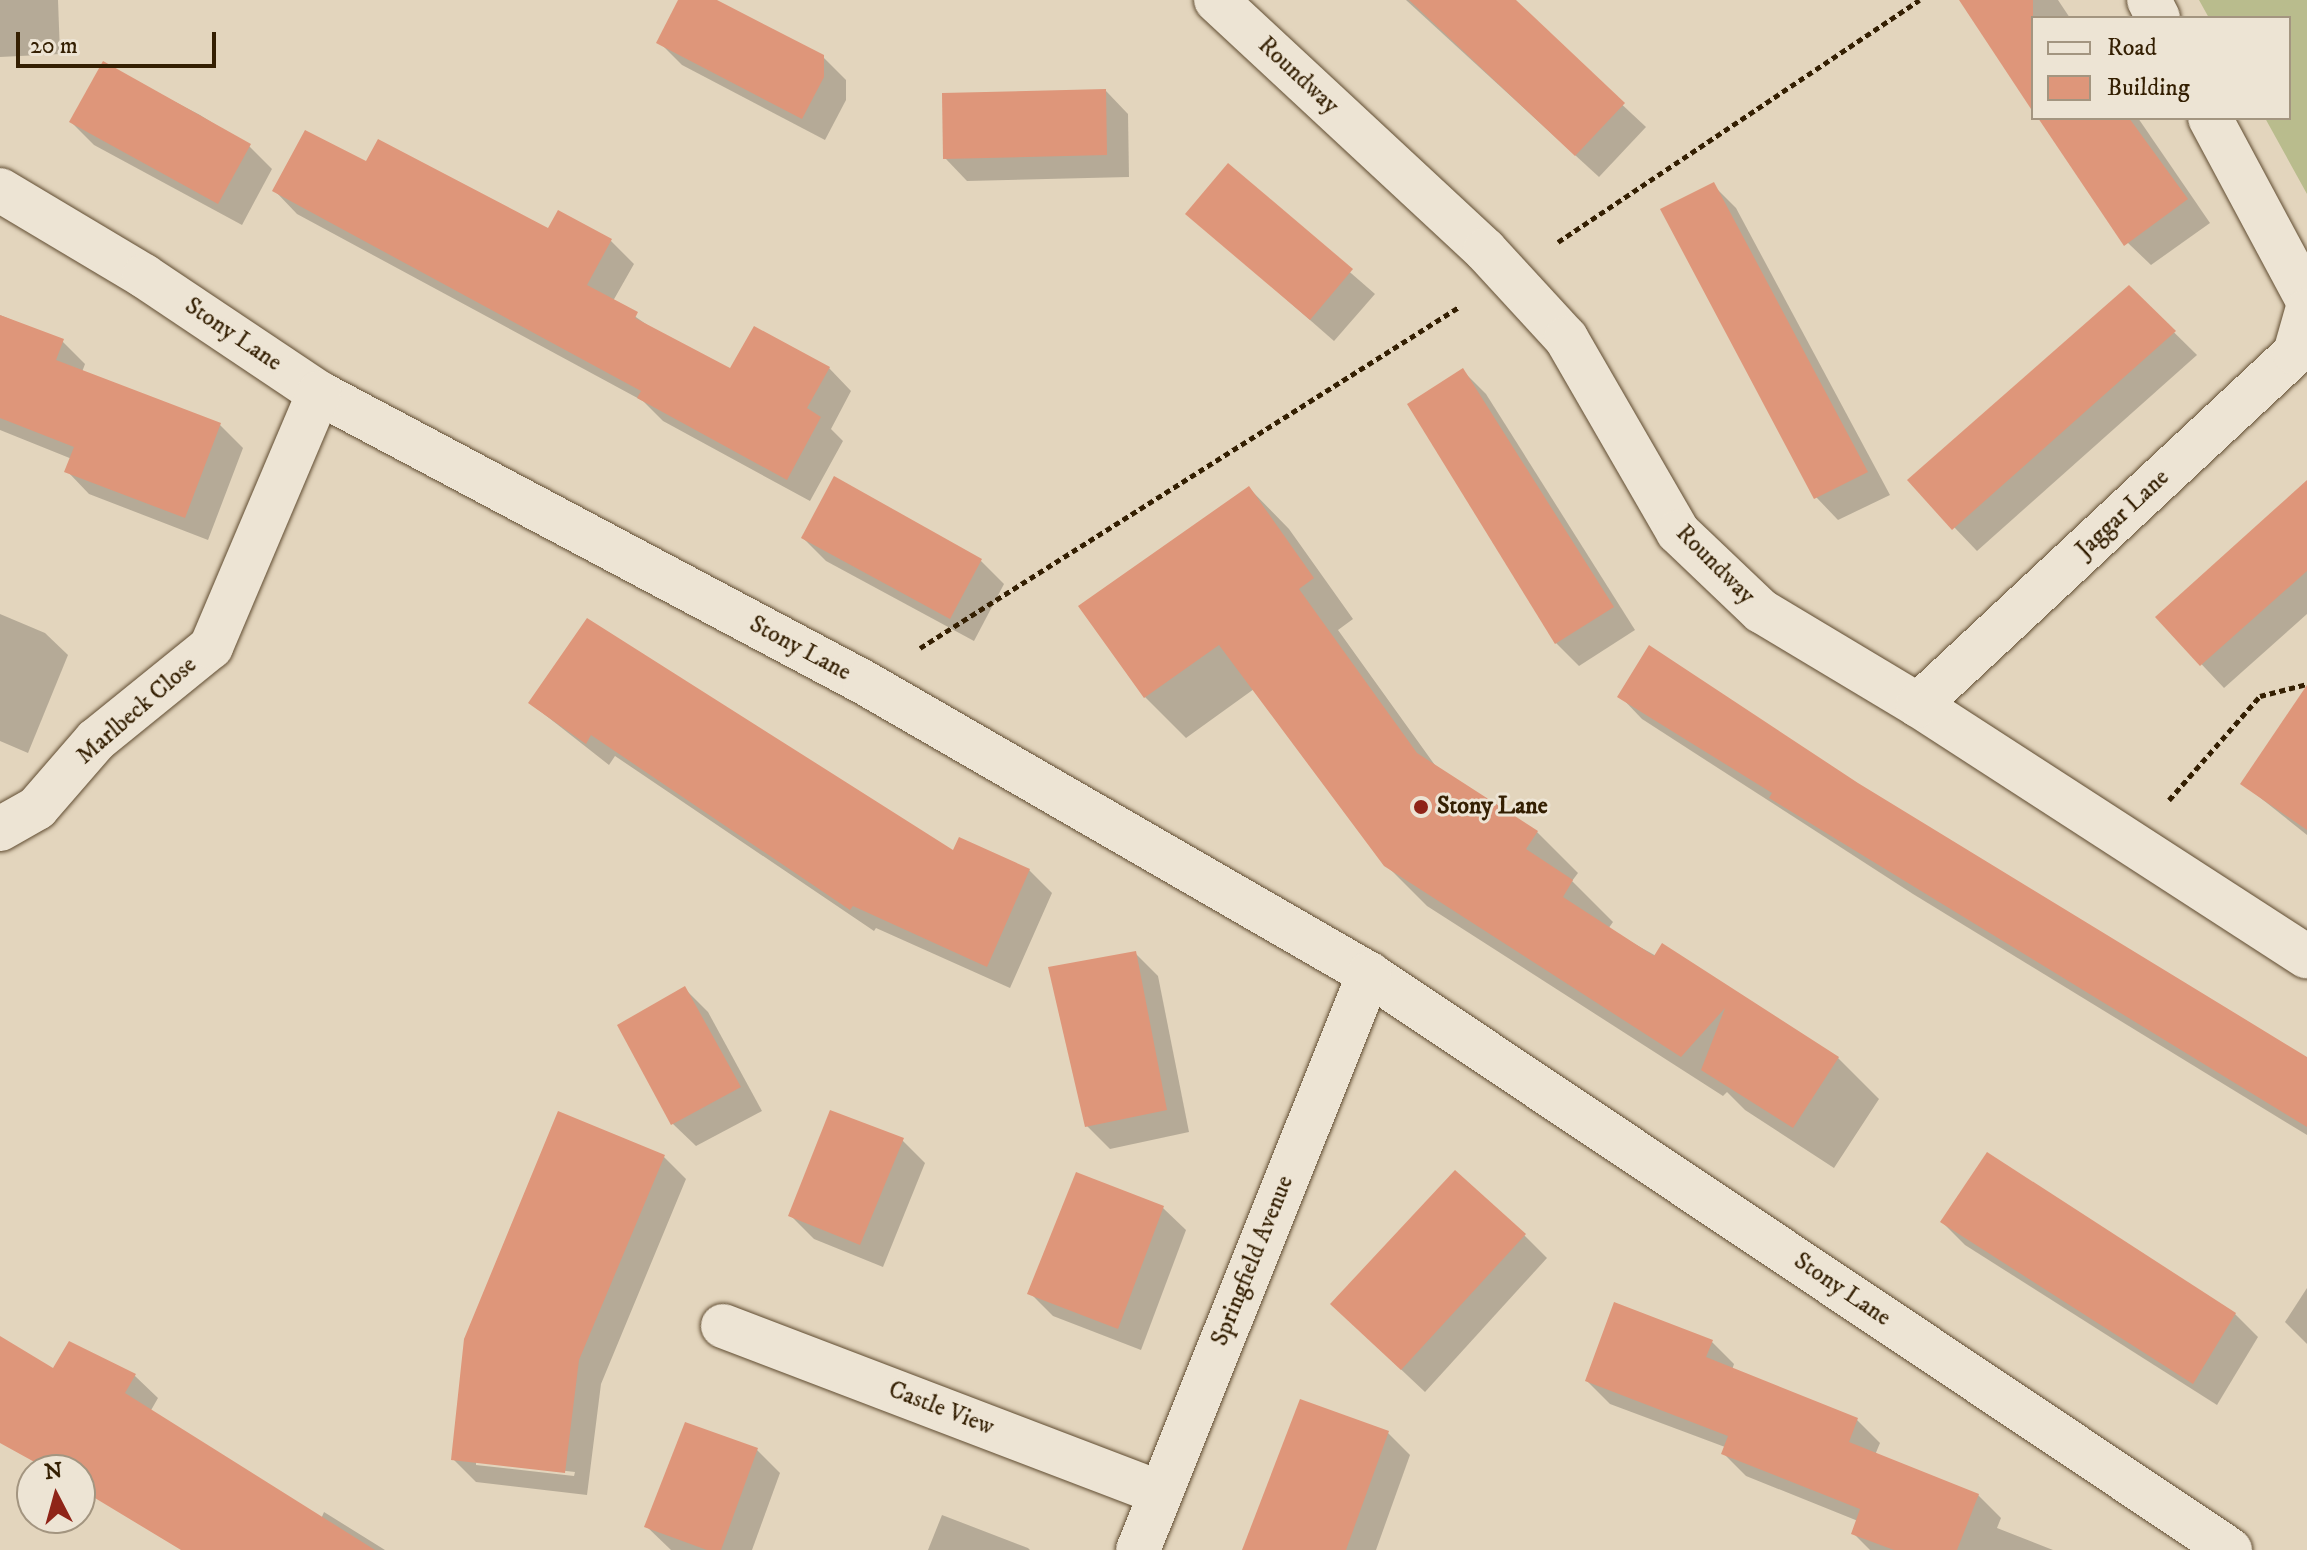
<!DOCTYPE html>
<style>
body{margin:0}
#map{position:relative;width:2307px;height:1550px;overflow:hidden;background:#e3d5bd;font-family:"IM FELL DW Pica",serif}
div>[style]{position:absolute}
.green>*{inset:0;background:#b9bc8d}
.shadow>*{inset:0;background:#0003}
.building>*{inset:0;background:#de967a}
.path>*{height:5px;margin-top:-2.5px;transform-origin:0;background:repeating-linear-gradient(90deg,#341f02 0 6px,transparent 0 10px)}
.roads{filter:drop-shadow(0 0 2px #604c31) drop-shadow(0 0 2px #604c31)}
.street>*{height:44px;margin:-22px;padding:0 22px;transform-origin:22px;border-radius:22px;background:#ede4d4}
.dots>*{width:22px;height:22px;translate:-50% -50%;box-sizing:border-box;border:4px solid #ede4d4;border-radius:50%}
span{translate:-50% -50%;white-space:nowrap;text-align:center;line-height:1.15;-webkit-text-stroke:6px #ede4d4;paint-order:stroke}
.street-label{font-size:24px;color:#341f02}
.poi-label{font-size:24px;color:#341f02;font-weight:700}
.left{translate:0 -50%;text-align:left}
.legend{position:absolute;left:2031px;top:16px;width:260px;height:104px;box-sizing:border-box;background:#ede4d4;border:2px solid #a39580;margin:0;padding:10px 14px;list-style:none;font-size:24px;color:#341f02}
.legend li{display:flex;align-items:center;gap:16px;height:40px}
.legend b{width:40px;border:2px solid #a39580}
.north{position:absolute;left:16px;top:1454px;width:80px;height:80px;box-sizing:border-box;background:#ede4d4;border:2px solid #a39580;border-radius:50%;rotate:354deg;font-size:22px;font-weight:700;line-height:32px;text-align:center;color:#341f02}
.north::after{content:'';display:block;margin:auto;width:28px;height:36px;background:#8f2418;clip-path:polygon(50% 0,100% 100%,50% 72%,0 100%)}
.scale{position:absolute;left:16px;top:32px;width:200px;height:36px;box-sizing:border-box;border:4px solid #341f02;border-top:0;padding-left:10px;font-size:24px;line-height:28px;white-space:nowrap;color:#341f02;-webkit-text-stroke:6px #ede4d4;paint-order:stroke}
</style>
<div id="map">
<div class="green">
<div style="clip-path:polygon(2199px 0,2307px 0,2307px 194px,2265px 118px,2289px 118px,2289px 18px,2209px 18px)"></div>
</div>
<div class="shadow">
<div style="clip-path:polygon(0 0,58px 0,60px 54px,0 57px)"></div>
<div style="clip-path:polygon(681px 0,713px 0,823px 57px,846px 80px,846px 100px,825px 140px,682px 65px,659px 42px)"></div>
<div style="clip-path:polygon(1406px 0,1510px 0,1646px 127px,1599px 177px)"></div>
<div style="clip-path:polygon(1963px 0,2058px 0,2070px 18px,2033px 18px,2033px 102px)"></div>
<div style="clip-path:polygon(103px 64px,200px 115px,249px 146px,272px 169px,242px 225px,94px 145px,71px 122px)"></div>
<div style="clip-path:polygon(1106px 91px,1128px 114px,1129px 177px,967px 181px,945px 158px)"></div>
<div style="clip-path:polygon(2044px 118px,2138px 118px,2210px 223px,2151px 265px,2128px 243px)"></div>
<div style="clip-path:polygon(367px 164px,549px 231px,611px 241px,634px 264px,613px 301px,653px 329px,731px 371px,829px 368px,851px 391px,831px 429px,843px 441px,810px 501px,663px 421px,643px 401px,297px 214px,275px 191px)"></div>
<div style="clip-path:polygon(1228px 166px,1375px 294px,1334px 341px,1188px 213px)"></div>
<div style="clip-path:polygon(1713px 185px,1736px 208px,1890px 495px,1838px 520px,1816px 497px)"></div>
<div style="clip-path:polygon(2129px 288px,2197px 355px,1977px 551px,1909px 480px)"></div>
<div style="clip-path:polygon(0 315px,62px 341px,85px 364px,82px 372px,220px 425px,243px 448px,208px 540px,89px 494px,67px 471px,72px 459px,0 430px)"></div>
<div style="clip-path:polygon(1463px 371px,1486px 394px,1635px 630px,1579px 666px,1556px 643px)"></div>
<div style="clip-path:polygon(2307px 486px,2307px 614px,2224px 688px,2157px 617px)"></div>
<div style="clip-path:polygon(1249px 488px,1289px 529px,1353px 619px,1338px 630px,1437px 768px,1537px 832px,1578px 873px,1572px 881px,1613px 922px,1608px 929px,1838px 1058px,1879px 1099px,1834px 1168px,1745px 1110px,1727px 1092px,1723px 1096px,1427px 906px,1386px 865px,1254px 689px,1186px 738px,1145px 697px,1081px 606px)"></div>
<div style="clip-path:polygon(803px 538px,981px 561px,1004px 584px,974px 641px,826px 561px)"></div>
<div style="clip-path:polygon(0 614px,45px 633px,68px 655px,28px 753px,0 741px)"></div>
<div style="clip-path:polygon(1620px 696px,1857px 784px,2307px 1059px,2307px 1135px,1913px 894px,1642px 719px)"></div>
<div style="clip-path:polygon(530px 703px,954px 853px,1029px 870px,1052px 893px,1010px 988px,876px 928px,874px 931px,615px 756px,609px 765px)"></div>
<div style="clip-path:polygon(2307px 751px,2307px 835px,2243px 784px)"></div>
<div style="clip-path:polygon(1135px 953px,1158px 976px,1189px 1132px,1110px 1149px,1087px 1126px)"></div>
<div style="clip-path:polygon(685px 989px,708px 1012px,762px 1111px,696px 1146px,673px 1124px)"></div>
<div style="clip-path:polygon(902px 1140px,925px 1163px,883px 1267px,814px 1239px,791px 1216px)"></div>
<div style="clip-path:polygon(evenodd,663px 1156px,686px 1179px,601px 1384px,587px 1495px,476px 1482px,453px 1459px,663px 1156px,476px 1461px,575px 1472px,574px 1476px,476px 1465px,476px 1461px)"></div>
<div style="clip-path:polygon(1163px 1208px,1186px 1230px,1141px 1350px,1053px 1316px,1030px 1293px)"></div>
<div style="clip-path:polygon(1942px 1222px,2235px 1314px,2258px 1337px,2217px 1405px,1965px 1245px)"></div>
<div style="clip-path:polygon(1524px 1235px,1547px 1258px,1425px 1392px,1356px 1327px)"></div>
<div style="clip-path:polygon(2307px 1288px,2307px 1344px,2285px 1322px)"></div>
<div style="clip-path:polygon(0 1338px,54px 1371px,69px 1344px,135px 1376px,158px 1398px,150px 1412px,321px 1519px,324px 1512px,385px 1550px,196px 1550px,80px 1480px,80px 1470px,64px 1470px,0 1431px)"></div>
<div style="clip-path:polygon(1712px 1342px,1734px 1364px,1732px 1370px,1857px 1420px,1880px 1443px,1875px 1455px,1978px 1495px,2001px 1518px,1997px 1528px,2053px 1550px,1870px 1550px,1853px 1533px,1858px 1521px,1746px 1476px,1723px 1453px,1725px 1447px,1610px 1404px,1587px 1381px)"></div>
<div style="clip-path:polygon(1388px 1433px,1410px 1455px,1376px 1550px,1244px 1550px)"></div>
<div style="clip-path:polygon(757px 1450px,780px 1473px,752px 1550px,671px 1550px,646px 1526px)"></div>
<div style="clip-path:polygon(942px 1515px,1028px 1548px,1030px 1550px,928px 1550px)"></div>
</div>
<div class="building">
<div style="clip-path:polygon(678px 0,717px 0,824px 55px,824px 77px,802px 119px,656px 43px)"></div>
<div style="clip-path:polygon(1409px 0,1516px 0,1625px 103px,1575px 156px)"></div>
<div style="clip-path:polygon(1959px 0,2033px 0,2033px 112px)"></div>
<div style="clip-path:polygon(103px 61px,251px 144px,218px 204px,69px 122px)"></div>
<div style="clip-path:polygon(1106px 89px,1107px 155px,943px 159px,942px 93px)"></div>
<div style="clip-path:polygon(2038px 118px,2129px 118px,2188px 199px,2124px 246px)"></div>
<div style="clip-path:polygon(305px 130px,366px 161px,378px 139px,548px 228px,558px 210px,612px 239px,587px 285px,638px 312px,635px 318px,730px 368px,754px 326px,830px 367px,807px 408px,821px 417px,787px 480px,637px 398px,641px 391px,272px 191px)"></div>
<div style="clip-path:polygon(1228px 163px,1353px 269px,1310px 320px,1185px 214px)"></div>
<div style="clip-path:polygon(1714px 182px,1868px 472px,1814px 499px,1660px 209px)"></div>
<div style="clip-path:polygon(2129px 285px,2176px 331px,1952px 530px,1907px 480px)"></div>
<div style="clip-path:polygon(0 315px,64px 339px,56px 360px,221px 423px,185px 518px,64px 472px,74px 447px,0 418px)"></div>
<div style="clip-path:polygon(1463px 368px,1614px 607px,1555px 644px,1407px 404px)"></div>
<div style="clip-path:polygon(834px 476px,982px 559px,950px 619px,801px 538px)"></div>
<div style="clip-path:polygon(2307px 480px,2307px 571px,2200px 666px,2155px 617px)"></div>
<div style="clip-path:polygon(1249px 486px,1314px 578px,1299px 589px,1417px 753px,1538px 831px,1526px 849px,1573px 880px,1563px 897px,1654px 956px,1662px 943px,1839px 1057px,1793px 1128px,1701px 1070px,1725px 1008px,1681px 1057px,1384px 866px,1219px 645px,1144px 698px,1078px 606px)"></div>
<div style="clip-path:polygon(587px 618px,953px 850px,959px 837px,1030px 869px,987px 967px,853px 906px,850px 910px,591px 735px,586px 744px,528px 703px)"></div>
<div style="clip-path:polygon(1649px 645px,1858px 783px,2307px 1057px,2307px 1127px,1769px 798px,1772px 793px,1617px 697px)"></div>
<div style="clip-path:polygon(2307px 685px,2307px 830px,2240px 784px)"></div>
<div style="clip-path:polygon(1136px 951px,1167px 1110px,1085px 1127px,1048px 967px)"></div>
<div style="clip-path:polygon(685px 986px,741px 1087px,671px 1125px,617px 1025px)"></div>
<div style="clip-path:polygon(830px 1110px,904px 1138px,860px 1245px,788px 1216px)"></div>
<div style="clip-path:polygon(558px 1111px,665px 1155px,579px 1360px,565px 1473px,451px 1460px,464px 1339px)"></div>
<div style="clip-path:polygon(1987px 1152px,2236px 1313px,2193px 1384px,1940px 1222px)"></div>
<div style="clip-path:polygon(1455px 1170px,1526px 1234px,1401px 1370px,1330px 1304px)"></div>
<div style="clip-path:polygon(1076px 1172px,1164px 1206px,1118px 1329px,1027px 1294px)"></div>
<div style="clip-path:polygon(1614px 1302px,1713px 1340px,1706px 1357px,1858px 1418px,1849px 1442px,1979px 1494px,1957px 1550px,1894px 1550px,1851px 1534px,1860px 1509px,1721px 1454px,1728px 1436px,1585px 1381px)"></div>
<div style="clip-path:polygon(0 1336px,53px 1368px,69px 1341px,136px 1374px,125px 1393px,375px 1550px,181px 1550px,80px 1489px,80px 1470px,49px 1470px,0 1443px)"></div>
<div style="clip-path:polygon(1300px 1399px,1389px 1431px,1346px 1550px,1242px 1550px)"></div>
<div style="clip-path:polygon(685px 1422px,758px 1448px,721px 1550px,707px 1550px,644px 1527px)"></div>
</div>
<div class="path">
<div style="left:1558px;top:242px;width:435px;rotate:-33.8deg"></div>
<div style="left:920px;top:648px;width:638px;rotate:-32.32deg"></div>
<div style="left:2169px;top:800px;width:138px;rotate:-48.8deg"></div>
<div style="left:2260px;top:696px;width:49px;rotate:-14.3deg"></div>
</div>
<div class="roads">
<div class="street">
<div style="left:1216px;top:0;width:367px;rotate:42.9deg"></div>
<div style="left:1485px;top:250px;width:120px;rotate:47.4deg"></div>
<div style="left:1566px;top:338px;width:224px;rotate:60deg"></div>
<div style="left:1678px;top:532px;width:115px;rotate:43.6deg"></div>
<div style="left:1761px;top:611px;width:183px;rotate:30.9deg"></div>
<div style="left:1918px;top:705px;width:463px;rotate:32.9deg"></div>
<div style="left:2149px;top:0;width:20px;rotate:63deg"></div>
<div style="left:2210px;top:118px;width:205px;rotate:61.8deg"></div>
<div style="left:0;top:190px;width:168px;rotate:30.8deg"></div>
<div style="left:144px;top:276px;width:211px;rotate:33.8deg"></div>
<div style="left:319px;top:393px;width:618px;rotate:27.97deg"></div>
<div style="left:865px;top:683px;width:582px;rotate:30deg"></div>
<div style="left:1369px;top:974px;width:1036px;rotate:33.78deg"></div>
<div style="left:1918px;top:705px;width:516px;rotate:-43.04deg"></div>
<div style="left:2295px;top:353px;width:44px;rotate:-74.1deg"></div>
<div style="left:0;top:829px;width:43px;rotate:-29.6deg"></div>
<div style="left:37px;top:808px;width:90px;rotate:-49.1deg"></div>
<div style="left:96px;top:740px;width:148px;rotate:-39deg"></div>
<div style="left:211px;top:647px;width:276px;rotate:-67deg"></div>
<div style="left:723px;top:1326px;width:468px;rotate:20.9deg"></div>
<div style="left:1138px;top:1550px;width:621px;rotate:-68.15deg"></div>
</div>
</div>
<div class="dots">
<div style="left:1421px;top:807px;background:#8f2418"></div>
</div>
<div class="street-label">
<span style="left:1298px;top:76px;rotate:43deg">Roundway</span>
<span style="left:233px;top:335px;rotate:34deg">Stony Lane</span>
<span style="left:2123px;top:514px;rotate:-43deg">Jaggar Lane</span>
<span style="left:1715px;top:565px;rotate:45deg">Roundway</span>
<span style="left:800px;top:649px;rotate:28deg">Stony Lane</span>
<span style="left:137px;top:711px;rotate:-41deg">Marlbeck Close</span>
<span style="left:1253px;top:1261px;rotate:-68deg">Springfield Avenue</span>
<span style="left:1842px;top:1290px;rotate:34deg">Stony Lane</span>
<span style="left:941px;top:1409px;rotate:21deg">Castle View</span>
</div>
<div class="poi-label">
<span class="left" style="left:1437px;top:807px">Stony Lane</span>
</div>
<ul class="legend">
<li><b style="height:10px;background:#ede4d4"></b>Road</li>
<li><b style="height:22px;background:#de967a"></b>Building</li>
</ul>
<div class="north">N</div>
<div class="scale">20 m</div>
</div>
